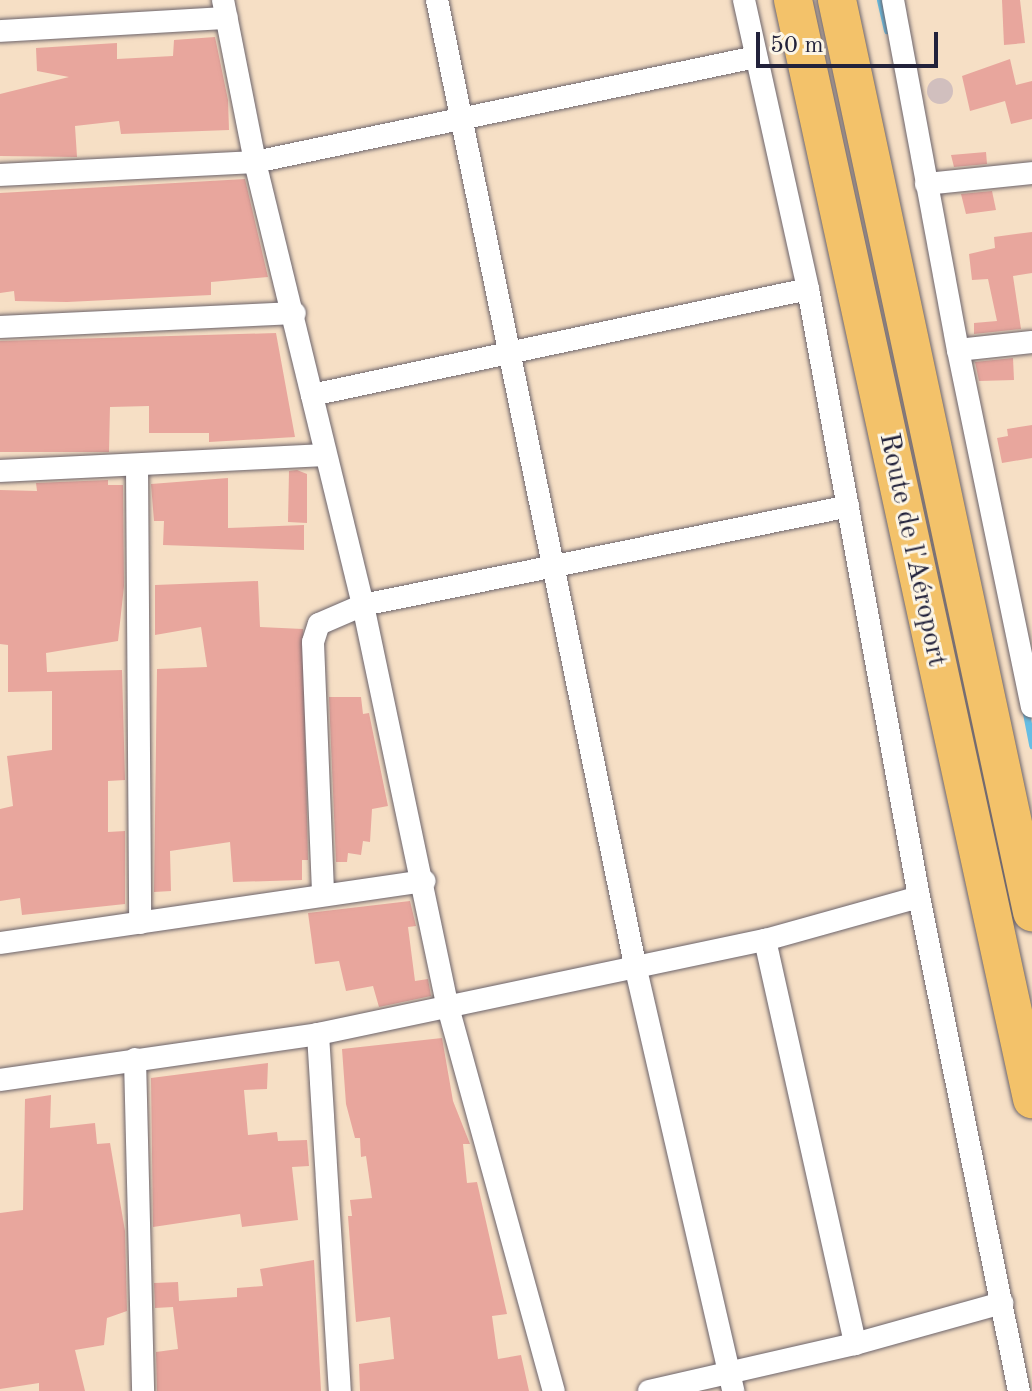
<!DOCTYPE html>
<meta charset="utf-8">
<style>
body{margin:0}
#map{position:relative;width:1032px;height:1391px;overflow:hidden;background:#f6dfc5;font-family:"Old Standard TT",serif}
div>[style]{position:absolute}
.industrial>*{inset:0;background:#d1bfbe}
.round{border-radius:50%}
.stream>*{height:7px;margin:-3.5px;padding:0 3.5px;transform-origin:3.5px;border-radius:3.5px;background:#66bde3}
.building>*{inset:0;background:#e8a69d}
.roads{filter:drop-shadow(0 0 2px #6c646b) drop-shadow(0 0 2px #6c646b)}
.minor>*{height:22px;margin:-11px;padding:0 11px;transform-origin:11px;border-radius:11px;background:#fff}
.trunk>*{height:38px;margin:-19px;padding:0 19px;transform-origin:19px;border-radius:19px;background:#f3c26a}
span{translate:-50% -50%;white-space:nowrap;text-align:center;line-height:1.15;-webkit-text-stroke:6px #fcf5e5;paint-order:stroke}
.street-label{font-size:28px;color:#22223b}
.scale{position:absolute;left:756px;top:32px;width:182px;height:36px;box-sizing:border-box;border:4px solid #22223b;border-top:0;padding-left:10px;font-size:24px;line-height:28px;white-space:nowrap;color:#22223b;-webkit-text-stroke:6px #fcf5e5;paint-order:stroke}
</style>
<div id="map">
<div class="industrial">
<div class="round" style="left:927px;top:78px;width:26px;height:26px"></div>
</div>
<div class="stream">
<div style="left:880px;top:0;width:31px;rotate:77deg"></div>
<div style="left:1025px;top:708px;width:38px;rotate:79deg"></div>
</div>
<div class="building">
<div style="clip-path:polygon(1002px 0,1020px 0,1025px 43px,1004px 45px)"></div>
<div style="clip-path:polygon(215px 37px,228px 100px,229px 130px,121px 134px,119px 121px,75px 126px,77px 157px,0 156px,0 94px,69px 77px,37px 71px,36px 48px,117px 43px,117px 59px,173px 56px,174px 40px)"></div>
<div style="clip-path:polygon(1010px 59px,1016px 85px,1032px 81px,1032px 119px,1011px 124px,1005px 101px,970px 111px,962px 76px)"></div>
<div style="clip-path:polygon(986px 152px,987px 164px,954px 167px,951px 155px)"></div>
<div style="clip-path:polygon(245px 179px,268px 277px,211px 282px,211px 295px,67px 302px,15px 301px,14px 291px,0 293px,0 193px)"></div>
<div style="clip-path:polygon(992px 191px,996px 210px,966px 214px,961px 194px)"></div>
<div style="clip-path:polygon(1032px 232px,1032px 273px,1013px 276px,1021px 329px,974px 334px,974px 323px,997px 321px,988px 279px,972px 280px,969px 254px,995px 248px,994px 237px)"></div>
<div style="clip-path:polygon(276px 333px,295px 437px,209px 442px,209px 433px,149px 433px,149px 406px,110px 407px,109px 452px,0 452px,0 341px)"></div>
<div style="clip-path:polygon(1013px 358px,1014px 380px,979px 381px,975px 362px)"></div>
<div style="clip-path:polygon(1032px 425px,1032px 458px,1002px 463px,997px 438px,1008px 436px,1007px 429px)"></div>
<div style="clip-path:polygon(297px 470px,307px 474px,307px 523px,288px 522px,289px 471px)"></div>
<div style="clip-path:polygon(228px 478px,228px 528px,304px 525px,304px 550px,163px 545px,164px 521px,154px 521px,151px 484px)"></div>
<div style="clip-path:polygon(108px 480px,108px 485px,123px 485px,124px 586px,118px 641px,46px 653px,47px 672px,122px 670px,125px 780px,108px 781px,108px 832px,125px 831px,125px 904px,22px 915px,20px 898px,0 901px,0 809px,13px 806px,7px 756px,52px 750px,52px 691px,8px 692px,8px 645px,0 644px,0 490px,37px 491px,36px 483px)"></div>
<div style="clip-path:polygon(258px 581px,260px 627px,303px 629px,308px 860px,302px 860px,302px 880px,233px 882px,230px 842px,170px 851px,171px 891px,154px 892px,157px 669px,207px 667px,201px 627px,155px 635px,155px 585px)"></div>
<div style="clip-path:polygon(329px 697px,361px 697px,363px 714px,369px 713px,388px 806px,372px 809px,370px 842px,363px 841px,361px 855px,348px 853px,347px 862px,336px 862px)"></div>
<div style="clip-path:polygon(410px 901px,416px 926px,408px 927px,415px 981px,428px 979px,431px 996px,379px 1007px,373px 986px,346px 991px,339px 961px,315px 964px,308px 913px)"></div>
<div style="clip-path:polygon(442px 1038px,453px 1101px,470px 1144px,463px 1144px,467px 1183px,477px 1182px,507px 1314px,492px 1316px,498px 1359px,521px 1355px,529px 1391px,360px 1391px,359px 1364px,394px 1359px,390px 1317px,356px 1322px,348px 1216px,352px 1216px,350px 1200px,372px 1198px,366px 1156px,361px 1157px,360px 1138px,355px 1138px,346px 1104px,342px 1049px)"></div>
<div style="clip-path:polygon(268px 1063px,267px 1089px,244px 1090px,248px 1135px,277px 1132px,278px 1141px,307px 1140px,309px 1166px,292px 1167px,298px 1220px,242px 1227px,240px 1214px,153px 1227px,151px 1078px)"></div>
<div style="clip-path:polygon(51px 1095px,50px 1128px,95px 1123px,97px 1144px,110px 1143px,125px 1231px,127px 1311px,107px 1318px,104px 1345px,75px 1350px,85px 1391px,39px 1391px,39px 1383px,0 1389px,0 1213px,23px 1210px,25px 1099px)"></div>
<div style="clip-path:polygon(314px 1260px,321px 1391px,157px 1391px,156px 1352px,178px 1349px,173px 1307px,155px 1308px,154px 1283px,178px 1282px,179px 1301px,237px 1297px,237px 1288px,263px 1286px,260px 1269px)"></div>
</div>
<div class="roads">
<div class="minor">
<div style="left:223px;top:0;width:165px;rotate:78.8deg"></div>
<div style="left:255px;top:162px;width:456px;rotate:76.3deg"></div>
<div style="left:363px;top:605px;width:411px;rotate:78.1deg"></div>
<div style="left:448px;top:1007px;width:398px;rotate:74.6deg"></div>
<div style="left:437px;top:0;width:985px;rotate:78.4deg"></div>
<div style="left:635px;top:965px;width:437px;rotate:77deg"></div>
<div style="left:744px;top:0;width:296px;rotate:77.5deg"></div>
<div style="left:808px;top:289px;width:618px;rotate:79.65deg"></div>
<div style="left:919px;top:897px;width:504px;rotate:78.56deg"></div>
<div style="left:893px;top:0;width:356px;rotate:79.5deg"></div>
<div style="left:958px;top:350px;width:74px;rotate:-6.2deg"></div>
<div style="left:0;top:31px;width:227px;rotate:-3.3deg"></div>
<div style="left:0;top:175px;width:255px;rotate:-2.9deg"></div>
<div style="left:255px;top:162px;width:512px;rotate:-11.84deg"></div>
<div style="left:926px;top:184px;width:107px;rotate:-5.9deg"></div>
<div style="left:0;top:327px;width:295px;rotate:-2.7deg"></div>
<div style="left:958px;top:350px;width:364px;rotate:78.3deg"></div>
<div style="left:312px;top:395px;width:507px;rotate:-12.06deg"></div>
<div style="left:137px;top:465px;width:458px;rotate:89.6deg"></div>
<div style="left:0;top:471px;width:325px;rotate:-2.8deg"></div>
<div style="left:323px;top:892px;width:250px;rotate:-92.3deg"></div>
<div style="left:313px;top:642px;width:19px;rotate:-72deg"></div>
<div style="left:319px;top:624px;width:48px;rotate:-23.4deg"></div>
<div style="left:363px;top:605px;width:495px;rotate:-11.5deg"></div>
<div style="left:765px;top:940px;width:414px;rotate:77.4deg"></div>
<div style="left:0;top:943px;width:429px;rotate:-8.3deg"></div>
<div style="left:318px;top:1034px;width:358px;rotate:86.5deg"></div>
<div style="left:135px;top:1059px;width:332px;rotate:88.6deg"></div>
<div style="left:0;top:1080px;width:321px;rotate:-8.2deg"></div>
<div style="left:318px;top:1034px;width:457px;rotate:-11.9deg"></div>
<div style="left:765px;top:940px;width:160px;rotate:-15.6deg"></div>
<div style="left:649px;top:1391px;width:211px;rotate:-12.9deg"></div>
<div style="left:855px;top:1344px;width:153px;rotate:-15.6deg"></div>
</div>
<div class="trunk">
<div style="left:793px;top:0;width:1125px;rotate:77.73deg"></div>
<div style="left:837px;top:0;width:933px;rotate:77.93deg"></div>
</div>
</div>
<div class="street-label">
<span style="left:912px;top:550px;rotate:78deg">Route de l'Aéroport</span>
</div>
<div class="scale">50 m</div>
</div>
